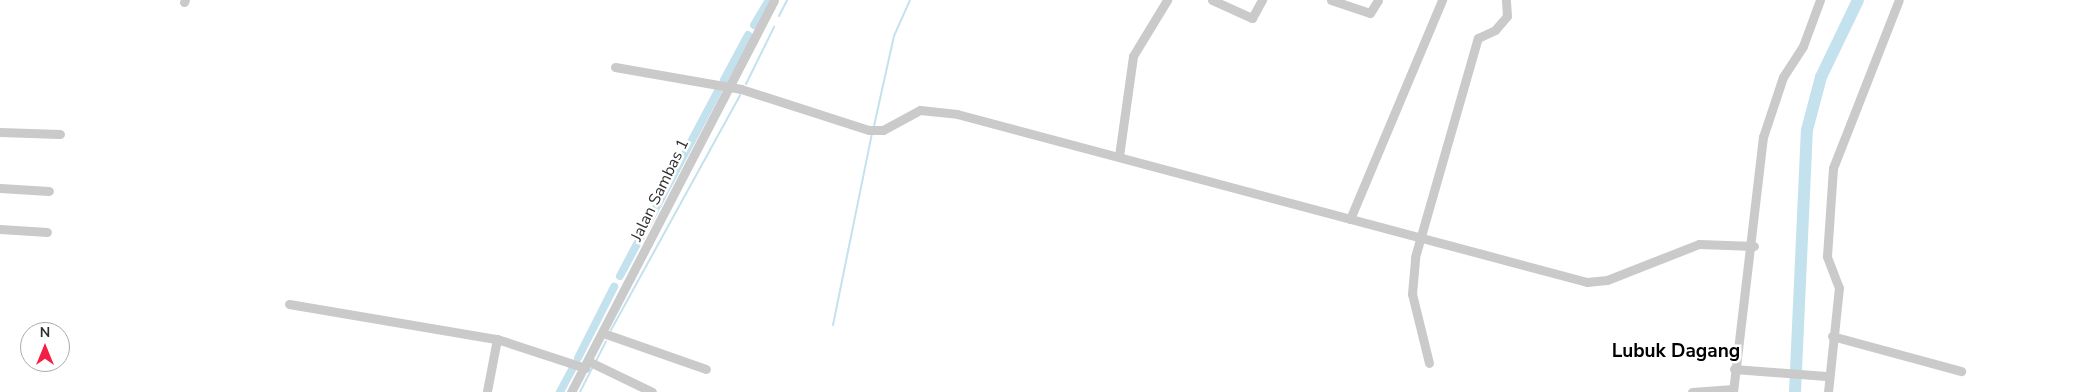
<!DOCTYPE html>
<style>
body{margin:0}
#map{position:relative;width:2098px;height:392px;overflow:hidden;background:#fff;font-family:"Nunito Sans",sans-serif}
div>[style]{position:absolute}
.stream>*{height:2px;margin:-1px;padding:0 1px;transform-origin:1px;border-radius:1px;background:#c3e2ee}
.canal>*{height:8px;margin:-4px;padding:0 4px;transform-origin:4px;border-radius:4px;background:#c3e2ee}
.river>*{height:12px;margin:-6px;padding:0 6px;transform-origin:6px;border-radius:6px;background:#c3e2ee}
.minor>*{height:9px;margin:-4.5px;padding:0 4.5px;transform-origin:4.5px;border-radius:4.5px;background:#cacaca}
span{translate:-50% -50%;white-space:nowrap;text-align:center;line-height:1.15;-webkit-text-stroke:5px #fff;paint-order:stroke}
.street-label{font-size:16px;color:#2d2d2d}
.quarter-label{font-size:19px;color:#000;font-weight:700}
.north{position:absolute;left:20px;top:322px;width:50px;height:50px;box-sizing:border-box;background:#fff;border:1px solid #ababab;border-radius:50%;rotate:0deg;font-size:14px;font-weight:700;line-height:20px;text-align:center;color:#2d2d2d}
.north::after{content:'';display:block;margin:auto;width:18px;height:22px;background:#f31f46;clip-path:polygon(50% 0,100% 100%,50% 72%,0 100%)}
</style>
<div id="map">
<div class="stream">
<div style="left:779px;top:16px;width:18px;rotate:-63deg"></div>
<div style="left:746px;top:84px;width:64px;rotate:-63.8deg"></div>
<div style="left:874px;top:126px;width:92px;rotate:-77.5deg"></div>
<div style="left:894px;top:36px;width:39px;rotate:-66deg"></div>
<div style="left:833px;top:325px;width:195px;rotate:-78.5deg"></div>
<div style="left:611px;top:330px;width:268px;rotate:-61.2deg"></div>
<div style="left:596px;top:361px;width:22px;rotate:-63deg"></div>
<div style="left:580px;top:392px;width:28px;rotate:-63deg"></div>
</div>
<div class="canal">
<div style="left:754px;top:25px;width:29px;rotate:-59deg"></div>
<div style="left:724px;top:80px;width:51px;rotate:-61.9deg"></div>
<div style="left:620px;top:276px;width:209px;rotate:-62.1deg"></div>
<div style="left:578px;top:358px;width:80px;rotate:-63.1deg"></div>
<div style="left:560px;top:392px;width:26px;rotate:-62deg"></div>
</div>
<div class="river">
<div style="left:1795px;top:392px;width:262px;rotate:-87.4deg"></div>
<div style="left:1807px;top:130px;width:55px;rotate:-75.2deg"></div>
<div style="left:1821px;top:77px;width:85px;rotate:-64.3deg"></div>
</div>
<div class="minor">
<div style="left:1212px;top:0;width:44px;rotate:24.2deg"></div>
<div style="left:1252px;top:18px;width:21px;rotate:-61deg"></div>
<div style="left:1331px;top:0;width:41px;rotate:18.4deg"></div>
<div style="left:1370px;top:13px;width:15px;rotate:-58deg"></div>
<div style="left:184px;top:2px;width:2px;rotate:-63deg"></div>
<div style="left:615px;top:67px;width:128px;rotate:9.9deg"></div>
<div style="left:741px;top:89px;width:134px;rotate:17.8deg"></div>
<div style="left:869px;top:130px;width:14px"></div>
<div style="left:883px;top:130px;width:42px;rotate:-28.4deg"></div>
<div style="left:920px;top:110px;width:37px;rotate:6deg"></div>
<div style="left:957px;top:114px;width:652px;rotate:14.93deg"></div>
<div style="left:1587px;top:282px;width:20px;rotate:-6deg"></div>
<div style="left:1607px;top:280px;width:99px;rotate:-21.4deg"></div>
<div style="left:1699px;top:244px;width:55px;rotate:2.1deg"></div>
<div style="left:0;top:132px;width:60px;rotate:1.9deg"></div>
<div style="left:1119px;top:156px;width:101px;rotate:-82deg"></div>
<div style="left:1133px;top:56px;width:66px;rotate:-58.7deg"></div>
<div style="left:0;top:188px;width:49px;rotate:3.5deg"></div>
<div style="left:1350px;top:219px;width:238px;rotate:-67.2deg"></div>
<div style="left:0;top:229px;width:47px;rotate:3.7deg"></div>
<div style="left:289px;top:304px;width:211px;rotate:9.6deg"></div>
<div style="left:497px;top:339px;width:93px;rotate:18.2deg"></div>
<div style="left:603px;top:333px;width:109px;rotate:19.3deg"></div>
<div style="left:1832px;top:336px;width:134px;rotate:15.2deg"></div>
<div style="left:588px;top:361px;width:71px;rotate:25.8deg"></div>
<div style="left:1429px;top:363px;width:71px;rotate:-103.8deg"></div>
<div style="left:1412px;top:294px;width:37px;rotate:-85deg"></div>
<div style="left:1415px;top:257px;width:228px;rotate:-74deg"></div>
<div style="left:1478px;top:38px;width:19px;rotate:-25deg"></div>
<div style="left:1495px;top:30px;width:18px;rotate:-49deg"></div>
<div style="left:1507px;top:16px;width:16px;rotate:-94deg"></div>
<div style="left:1734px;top:369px;width:92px;rotate:4.4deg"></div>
<div style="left:487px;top:391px;width:53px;rotate:-79.1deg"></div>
<div style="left:571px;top:392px;width:441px;rotate:-62.6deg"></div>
<div style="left:1692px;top:392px;width:41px;rotate:-4.2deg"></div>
<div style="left:1733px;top:392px;width:257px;rotate:-83.3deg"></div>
<div style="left:1763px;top:137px;width:63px;rotate:-71.6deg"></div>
<div style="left:1783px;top:77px;width:37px;rotate:-57deg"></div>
<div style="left:1803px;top:46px;width:49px;rotate:-69.7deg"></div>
<div style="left:1828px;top:392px;width:105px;rotate:-84deg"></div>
<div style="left:1839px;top:288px;width:34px;rotate:-111deg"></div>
<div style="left:1827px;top:256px;width:88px;rotate:-86.1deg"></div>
<div style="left:1833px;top:168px;width:180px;rotate:-68.6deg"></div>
</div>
<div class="street-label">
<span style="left:660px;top:190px;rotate:-64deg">Jalan Sambas 1</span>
</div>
<div class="quarter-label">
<span style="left:1676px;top:352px">Lubuk Dagang</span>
</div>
<div class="north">N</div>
</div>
